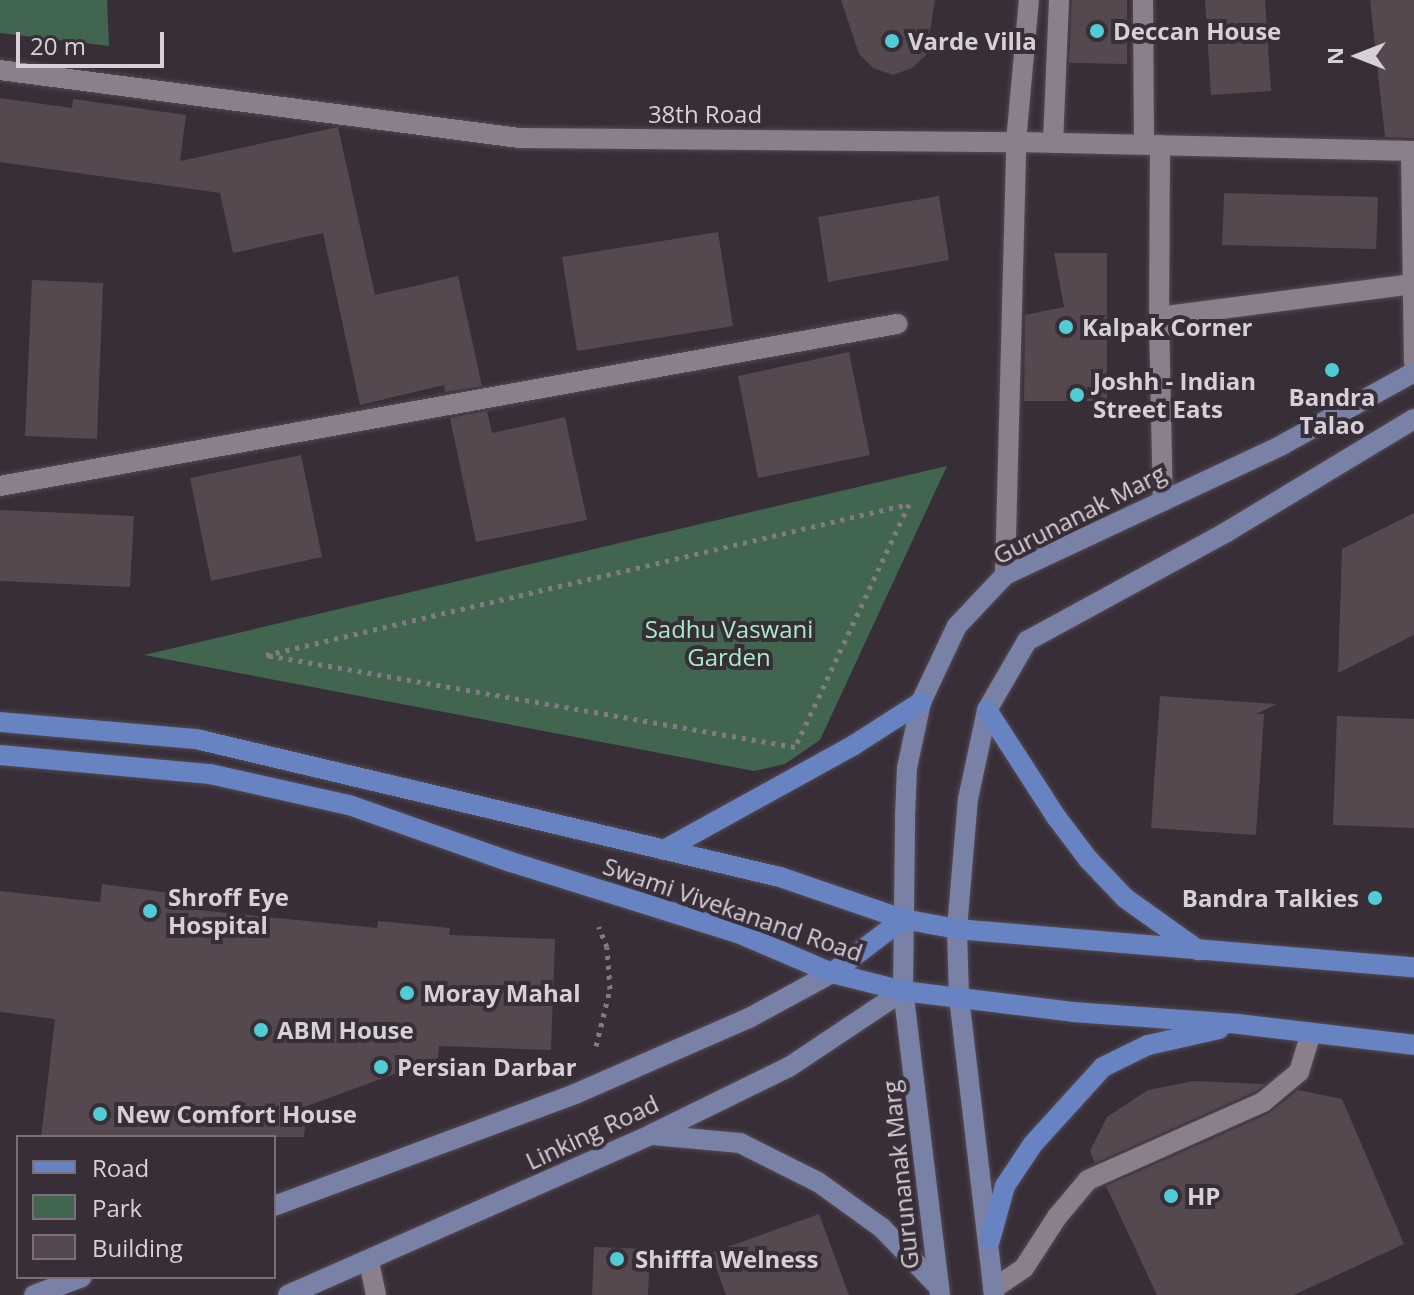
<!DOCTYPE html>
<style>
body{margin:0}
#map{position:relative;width:1414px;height:1295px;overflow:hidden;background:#382e38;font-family:"Open Sans",sans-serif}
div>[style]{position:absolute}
.green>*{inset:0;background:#41654f}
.building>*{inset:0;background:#55484f}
.path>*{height:5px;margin-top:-2.5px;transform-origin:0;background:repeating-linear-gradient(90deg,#837b83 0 4px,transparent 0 10px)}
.roads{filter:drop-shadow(0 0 2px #534a53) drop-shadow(0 0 2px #534a53)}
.lane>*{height:20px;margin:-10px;padding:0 10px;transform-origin:10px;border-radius:10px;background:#8a7f8b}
.street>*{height:20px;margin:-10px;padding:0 10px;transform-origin:10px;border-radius:10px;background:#8a7f8b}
.secondary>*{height:20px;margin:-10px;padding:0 10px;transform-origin:10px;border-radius:10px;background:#7981a6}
.primary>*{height:20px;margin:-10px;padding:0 10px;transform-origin:10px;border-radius:10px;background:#6883c2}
.dots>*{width:22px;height:22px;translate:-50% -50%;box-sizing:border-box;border:4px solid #382e38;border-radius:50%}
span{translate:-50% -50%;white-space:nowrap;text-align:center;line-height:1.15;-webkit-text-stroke:8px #382e38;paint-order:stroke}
.poi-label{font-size:24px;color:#d7d1d7;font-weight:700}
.left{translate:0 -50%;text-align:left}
.right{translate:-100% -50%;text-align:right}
.street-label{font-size:24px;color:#d7d1d7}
.park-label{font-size:24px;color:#a7edc3}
.legend{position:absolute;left:16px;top:1135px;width:260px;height:144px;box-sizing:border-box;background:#382e38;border:2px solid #786f78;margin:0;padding:10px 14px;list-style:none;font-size:24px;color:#d7d1d7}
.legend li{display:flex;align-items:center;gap:16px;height:40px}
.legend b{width:40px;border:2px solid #786f78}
.north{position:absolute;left:1318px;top:16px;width:80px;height:80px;-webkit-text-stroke:6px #382e38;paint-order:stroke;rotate:270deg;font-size:22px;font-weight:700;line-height:32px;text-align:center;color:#d7d1d7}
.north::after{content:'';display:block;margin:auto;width:28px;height:36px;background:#d7d1d7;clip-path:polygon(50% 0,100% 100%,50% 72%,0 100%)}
.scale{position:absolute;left:16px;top:32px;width:148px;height:36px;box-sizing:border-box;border:4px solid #d7d1d7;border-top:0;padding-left:10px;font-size:24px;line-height:28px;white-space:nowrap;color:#d7d1d7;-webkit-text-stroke:6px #382e38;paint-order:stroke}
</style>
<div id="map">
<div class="green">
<div style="clip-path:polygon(0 0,107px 0,109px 46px,0 33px)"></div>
<div style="clip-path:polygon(947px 466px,820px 740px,785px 764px,754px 771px,144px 655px)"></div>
</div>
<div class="building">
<div style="clip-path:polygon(841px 0,935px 0,926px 55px,912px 68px,893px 75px,873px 68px,859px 54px)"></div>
<div style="clip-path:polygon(1072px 0,1127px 0,1127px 64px,1069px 63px)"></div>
<div style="clip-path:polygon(1205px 0,1265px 0,1271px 91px,1211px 95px)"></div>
<div style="clip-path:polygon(1370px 0,1414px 0,1414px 138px,1385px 137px)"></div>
<div style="clip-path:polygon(0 98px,72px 108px,73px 99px,186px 115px,180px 161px,338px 127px,375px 295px,458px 276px,482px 386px,445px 392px,444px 385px,360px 405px,323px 233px,233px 253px,220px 193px,0 162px)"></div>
<div style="clip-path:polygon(1224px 193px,1378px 197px,1376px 249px,1222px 245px)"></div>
<div style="clip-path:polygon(939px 196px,949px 260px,828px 282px,818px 217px)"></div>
<div style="clip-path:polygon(718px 232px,733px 326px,577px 351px,562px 257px)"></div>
<div style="clip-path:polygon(1054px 253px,1107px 253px,1107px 401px,1024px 401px,1025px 315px,1064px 307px)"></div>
<div style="clip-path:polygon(32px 280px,103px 283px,97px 439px,25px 436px)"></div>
<div style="clip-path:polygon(849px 352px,870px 455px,758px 478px,738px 376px)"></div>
<div style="clip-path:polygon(487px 411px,492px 433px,565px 417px,587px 520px,476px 542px,450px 418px)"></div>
<div style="clip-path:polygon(301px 455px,322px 557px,211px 581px,190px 478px)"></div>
<div style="clip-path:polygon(0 510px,134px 516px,130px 587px,0 581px)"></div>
<div style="clip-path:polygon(1414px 513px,1414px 635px,1338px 673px,1342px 549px)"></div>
<div style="clip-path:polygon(1160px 696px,1277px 704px,1256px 714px,1264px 714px,1256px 835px,1151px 828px)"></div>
<div style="clip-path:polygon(1337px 716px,1414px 719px,1414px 828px,1333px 825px)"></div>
<div style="clip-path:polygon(102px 884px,170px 893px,168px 907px,377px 928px,378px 921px,450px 928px,449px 935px,555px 939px,551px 1050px,439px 1046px,438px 1058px,307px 1106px,304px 1137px,41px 1137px,55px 1019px,0 1012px,0 891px,100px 902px)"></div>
<div style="clip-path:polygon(1194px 1081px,1265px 1084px,1256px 1091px,1095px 1163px,1090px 1151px,1107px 1117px,1148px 1090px)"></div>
<div style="clip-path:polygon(1298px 1090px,1342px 1099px,1404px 1244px,1294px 1295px,1157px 1295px,1106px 1186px,1268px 1114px)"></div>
<div style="clip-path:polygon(819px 1214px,849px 1295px,726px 1295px,711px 1253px)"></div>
<div style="clip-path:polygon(594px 1247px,650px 1249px,648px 1295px,592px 1295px)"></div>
</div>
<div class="path">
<div style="left:909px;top:504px;width:268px;rotate:115.1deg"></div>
<div style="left:795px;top:747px;width:537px;rotate:-170.13deg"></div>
<div style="left:266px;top:655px;width:660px;rotate:-13.22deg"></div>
<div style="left:596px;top:1046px;width:59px;rotate:-76.2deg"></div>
<div style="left:610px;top:989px;width:42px;rotate:-94.1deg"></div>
<div style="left:607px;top:947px;width:22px;rotate:-112deg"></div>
</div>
<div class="roads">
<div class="lane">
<div style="left:1411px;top:151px;width:211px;rotate:89.2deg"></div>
<div style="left:1159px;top:317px;width:256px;rotate:-7.4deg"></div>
<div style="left:993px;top:1289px;width:37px;rotate:-34deg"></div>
<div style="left:1024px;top:1268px;width:61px;rotate:-57.1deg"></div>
<div style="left:1057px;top:1217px;width:48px;rotate:-50deg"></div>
<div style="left:1088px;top:1180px;width:192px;rotate:-24deg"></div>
<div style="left:1263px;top:1102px;width:47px;rotate:-39.8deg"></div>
<div style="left:1299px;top:1072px;width:41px;rotate:-72.9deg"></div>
</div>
<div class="street">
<div style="left:1143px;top:0;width:144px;rotate:89.6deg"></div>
<div style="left:0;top:70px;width:523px;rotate:7.46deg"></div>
<div style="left:519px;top:138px;width:497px;rotate:0.5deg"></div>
<div style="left:1016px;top:142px;width:398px;rotate:1.3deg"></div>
<div style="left:1053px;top:143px;width:143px;rotate:-87.6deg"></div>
<div style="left:1160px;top:145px;width:172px;rotate:90.3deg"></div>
<div style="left:1159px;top:317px;width:184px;rotate:88.8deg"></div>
<div style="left:0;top:486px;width:912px;rotate:-10.24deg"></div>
<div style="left:1005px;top:575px;width:433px;rotate:-88.5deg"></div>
<div style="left:1016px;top:142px;width:143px;rotate:-84.8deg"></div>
<div style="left:369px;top:1262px;width:34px;rotate:78deg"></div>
</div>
<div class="secondary">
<div style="left:653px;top:1135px;width:87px;rotate:5.3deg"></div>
<div style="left:740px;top:1143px;width:87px;rotate:26.6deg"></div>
<div style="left:818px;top:1182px;width:79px;rotate:35.7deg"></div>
<div style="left:882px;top:1228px;width:82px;rotate:46deg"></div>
<div style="left:274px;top:1206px;width:321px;rotate:-20.4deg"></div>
<div style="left:575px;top:1094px;width:190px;rotate:-23.6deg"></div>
<div style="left:749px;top:1018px;width:94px;rotate:-28.5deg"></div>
<div style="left:34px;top:1295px;width:51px;rotate:-20.6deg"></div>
<div style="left:288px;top:1295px;width:396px;rotate:-23.8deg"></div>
<div style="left:650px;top:1135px;width:155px;rotate:-26.1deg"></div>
<div style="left:789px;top:1067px;width:137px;rotate:-33.7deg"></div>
<div style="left:940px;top:1295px;width:306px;rotate:-96.9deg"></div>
<div style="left:903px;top:991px;width:174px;rotate:-89.3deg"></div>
<div style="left:905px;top:817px;width:49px;rotate:-87.7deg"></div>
<div style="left:907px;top:768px;width:67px;rotate:-78deg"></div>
<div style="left:921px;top:702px;width:84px;rotate:-64.7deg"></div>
<div style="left:957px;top:626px;width:70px;rotate:-46.7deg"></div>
<div style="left:1005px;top:575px;width:306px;rotate:-25.1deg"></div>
<div style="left:1282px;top:445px;width:151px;rotate:-28.9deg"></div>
<div style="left:994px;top:1295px;width:300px;rotate:-96.7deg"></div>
<div style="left:959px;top:997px;width:68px;rotate:-91.7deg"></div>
<div style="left:957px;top:929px;width:130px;rotate:-85.2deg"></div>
<div style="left:968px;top:799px;width:91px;rotate:-77.9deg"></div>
<div style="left:987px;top:710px;width:80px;rotate:-59.9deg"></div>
<div style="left:1027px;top:641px;width:226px;rotate:-28.6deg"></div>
<div style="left:1225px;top:533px;width:221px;rotate:-31.1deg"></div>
</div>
<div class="primary">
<div style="left:987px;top:710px;width:129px;rotate:57.1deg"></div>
<div style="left:1057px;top:818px;width:51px;rotate:52.9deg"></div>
<div style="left:1088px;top:859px;width:54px;rotate:46.5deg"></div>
<div style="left:1125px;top:898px;width:90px;rotate:35.5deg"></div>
<div style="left:0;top:722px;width:197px;rotate:5deg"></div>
<div style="left:196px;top:739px;width:600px;rotate:13.3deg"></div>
<div style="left:780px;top:877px;width:130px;rotate:18.9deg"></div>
<div style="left:903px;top:919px;width:55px;rotate:10.5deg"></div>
<div style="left:957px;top:929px;width:459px;rotate:4.8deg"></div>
<div style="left:0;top:755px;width:211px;rotate:5.2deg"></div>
<div style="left:210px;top:774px;width:142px;rotate:12.6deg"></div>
<div style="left:349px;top:805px;width:172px;rotate:19.4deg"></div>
<div style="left:511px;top:862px;width:238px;rotate:17.4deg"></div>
<div style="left:738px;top:933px;width:102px;rotate:23.1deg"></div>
<div style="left:832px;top:973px;width:73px;rotate:14.2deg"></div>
<div style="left:903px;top:991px;width:171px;rotate:7deg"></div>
<div style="left:1073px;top:1012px;width:166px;rotate:4.1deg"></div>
<div style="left:1239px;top:1024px;width:176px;rotate:6.8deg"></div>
<div style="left:664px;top:850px;width:217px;rotate:-28.9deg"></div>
<div style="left:854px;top:745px;width:80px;rotate:-32.7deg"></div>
<div style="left:832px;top:973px;width:89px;rotate:-37.3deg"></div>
<div style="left:990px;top:1240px;width:56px;rotate:-74.5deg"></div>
<div style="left:1005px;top:1186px;width:50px;rotate:-56.3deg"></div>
<div style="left:1033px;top:1144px;width:104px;rotate:-47.7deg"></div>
<div style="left:1103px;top:1067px;width:50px;rotate:-26.1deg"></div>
<div style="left:1148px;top:1045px;width:73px;rotate:-12.7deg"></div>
</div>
</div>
<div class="dots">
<div style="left:1097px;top:31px;background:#51ccd5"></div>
<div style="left:892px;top:41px;background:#51ccd5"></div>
<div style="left:1066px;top:327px;background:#51ccd5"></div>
<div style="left:1332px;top:370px;background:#51ccd5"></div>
<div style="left:1077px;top:395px;background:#51ccd5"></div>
<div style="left:1375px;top:898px;background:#51ccd5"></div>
<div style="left:150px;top:911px;background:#51ccd5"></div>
<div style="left:407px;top:993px;background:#51ccd5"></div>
<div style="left:261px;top:1030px;background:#51ccd5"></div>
<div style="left:381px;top:1067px;background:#51ccd5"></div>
<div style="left:100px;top:1114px;background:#51ccd5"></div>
<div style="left:1171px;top:1196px;background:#51ccd5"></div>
<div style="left:617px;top:1259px;background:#51ccd5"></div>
</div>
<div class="poi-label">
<span class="left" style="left:1113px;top:31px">Deccan House</span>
<span class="left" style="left:908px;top:41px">Varde Villa</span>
<span class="left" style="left:1082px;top:327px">Kalpak Corner</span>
<span class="left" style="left:1093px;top:395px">Joshh - Indian<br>Street Eats</span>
<span style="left:1332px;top:411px">Bandra<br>Talao</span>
<span class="left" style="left:168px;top:911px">Shroff Eye<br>Hospital</span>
<span class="right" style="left:1359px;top:898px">Bandra Talkies</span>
<span class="left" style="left:423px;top:993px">Moray Mahal</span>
<span class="left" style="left:277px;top:1030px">ABM House</span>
<span class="left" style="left:397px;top:1067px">Persian Darbar</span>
<span class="left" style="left:116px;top:1114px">New Comfort House</span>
<span class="left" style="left:1187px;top:1196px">HP</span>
<span class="left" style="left:635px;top:1259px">Shifffa Welness</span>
</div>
<div class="street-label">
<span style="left:705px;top:114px">38th Road</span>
<span style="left:1079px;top:514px;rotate:-27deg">Gurunanak Marg</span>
<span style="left:733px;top:909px;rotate:19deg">Swami Vivekanand Road</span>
<span style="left:592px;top:1132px;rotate:-25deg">Linking Road</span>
<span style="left:900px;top:1175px;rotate:-96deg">Gurunanak Marg</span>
</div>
<div class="park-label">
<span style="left:729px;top:643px">Sadhu Vaswani<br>Garden</span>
</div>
<ul class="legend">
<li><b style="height:10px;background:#6883c2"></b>Road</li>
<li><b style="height:22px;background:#41654f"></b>Park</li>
<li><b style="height:22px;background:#55484f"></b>Building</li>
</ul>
<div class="north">N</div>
<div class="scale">20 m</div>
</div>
